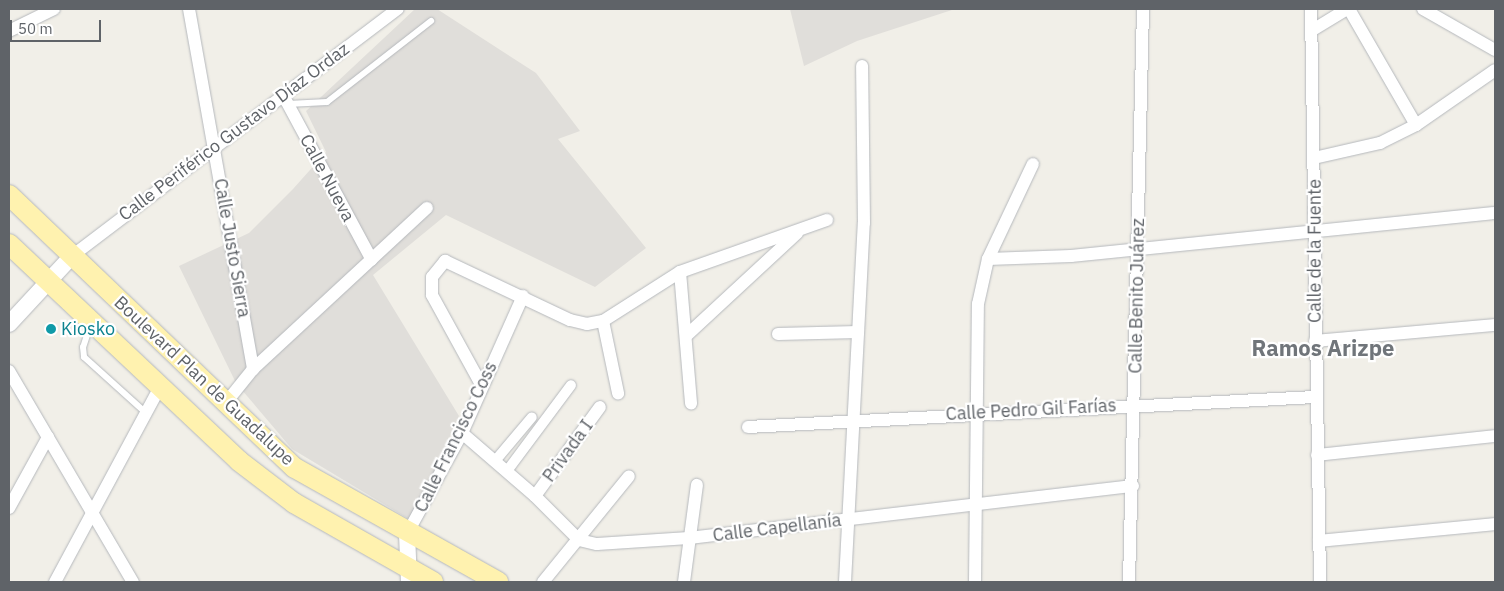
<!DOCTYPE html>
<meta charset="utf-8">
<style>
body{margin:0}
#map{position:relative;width:1504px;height:591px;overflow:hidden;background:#f1efe8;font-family:"IBM Plex Sans",sans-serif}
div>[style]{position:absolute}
.industrial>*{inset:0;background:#e0deda}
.roads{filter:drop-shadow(0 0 1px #b5b8bc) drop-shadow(0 0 1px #b5b8bc)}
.service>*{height:6px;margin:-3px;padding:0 3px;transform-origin:3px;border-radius:3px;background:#fff}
.pedestrian>*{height:10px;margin:-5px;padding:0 5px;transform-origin:5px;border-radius:5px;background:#fff}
.minor>*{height:12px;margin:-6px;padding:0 6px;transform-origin:6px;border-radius:6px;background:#fff}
.tertiary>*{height:16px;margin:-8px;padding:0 8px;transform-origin:8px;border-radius:8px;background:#fff}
.primary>*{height:20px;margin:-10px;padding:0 10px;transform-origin:10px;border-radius:10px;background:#fff2af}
.dots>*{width:14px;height:14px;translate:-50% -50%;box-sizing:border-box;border:2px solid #fff;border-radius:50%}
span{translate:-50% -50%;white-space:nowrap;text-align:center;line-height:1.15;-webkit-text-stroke:4.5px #fff;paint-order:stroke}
.street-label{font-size:18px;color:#5f6368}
.culture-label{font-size:18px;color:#0d838f}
.left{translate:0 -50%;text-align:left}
.district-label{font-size:22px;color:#70757a;font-weight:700}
.frame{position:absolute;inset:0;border:10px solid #5f6368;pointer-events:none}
.scale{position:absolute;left:10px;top:20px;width:91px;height:22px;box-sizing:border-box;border:2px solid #5f6368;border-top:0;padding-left:6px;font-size:15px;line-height:18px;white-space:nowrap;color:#5f6368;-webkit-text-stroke:4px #fff;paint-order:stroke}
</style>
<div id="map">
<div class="industrial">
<div style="clip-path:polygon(415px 9px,437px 9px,536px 73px,580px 131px,558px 139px,646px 248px,595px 287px,446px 215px,373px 275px,459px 416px,412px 521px,292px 449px,236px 383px,179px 266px,249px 233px,293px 189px,326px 152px,306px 111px)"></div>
<div style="clip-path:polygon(790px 9px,955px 9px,857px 41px,804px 66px)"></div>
</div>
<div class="roads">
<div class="service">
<div style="left:288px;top:104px;width:39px;rotate:-3deg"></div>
<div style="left:327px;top:102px;width:132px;rotate:-37.9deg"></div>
<div style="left:90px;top:326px;width:22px;rotate:108deg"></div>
<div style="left:83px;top:347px;width:10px;rotate:84deg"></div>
<div style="left:84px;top:357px;width:84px;rotate:42.1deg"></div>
</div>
<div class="pedestrian">
<div style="left:495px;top:461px;width:57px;rotate:-49.9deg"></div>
<div style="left:507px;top:471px;width:107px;rotate:-53.3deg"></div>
</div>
<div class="minor">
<div style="left:189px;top:9px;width:366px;rotate:79.9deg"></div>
<div style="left:1311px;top:9px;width:573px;rotate:89.1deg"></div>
<div style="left:1349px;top:9px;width:134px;rotate:60deg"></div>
<div style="left:1423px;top:9px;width:83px;rotate:29.7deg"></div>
<div style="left:9px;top:31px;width:50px;rotate:-26.1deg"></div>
<div style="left:1311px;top:31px;width:42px;rotate:-31.4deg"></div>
<div style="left:283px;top:95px;width:187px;rotate:61.7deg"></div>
<div style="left:1314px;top:158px;width:68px;rotate:-12.8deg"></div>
<div style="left:1380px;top:143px;width:40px;rotate:-26.6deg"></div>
<div style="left:1416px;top:125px;width:96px;rotate:-34.8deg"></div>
<div style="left:72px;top:256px;width:409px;rotate:-37.2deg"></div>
<div style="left:988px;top:259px;width:83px;rotate:-2.1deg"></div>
<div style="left:1071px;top:256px;width:426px;rotate:-5.8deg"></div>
<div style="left:680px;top:272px;width:132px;rotate:85.2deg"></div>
<div style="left:603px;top:321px;width:74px;rotate:78.2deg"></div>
<div style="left:778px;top:334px;width:80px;rotate:-1.4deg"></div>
<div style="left:687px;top:335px;width:150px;rotate:-42.8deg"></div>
<div style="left:1315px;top:341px;width:181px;rotate:-5.1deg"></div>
<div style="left:9px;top:371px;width:245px;rotate:59.6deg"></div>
<div style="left:482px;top:386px;width:104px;rotate:-118.8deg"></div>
<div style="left:432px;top:295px;width:18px;rotate:-90deg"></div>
<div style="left:432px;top:277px;width:21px;rotate:-51deg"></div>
<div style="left:445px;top:261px;width:138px;rotate:25.3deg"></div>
<div style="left:570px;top:320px;width:17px;rotate:13deg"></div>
<div style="left:587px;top:324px;width:16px;rotate:-11deg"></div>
<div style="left:603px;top:321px;width:91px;rotate:-32.5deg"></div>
<div style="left:680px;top:272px;width:156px;rotate:-19.5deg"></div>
<div style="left:224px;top:405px;width:46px;rotate:-51.1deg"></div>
<div style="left:253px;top:369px;width:237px;rotate:-42.8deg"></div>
<div style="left:748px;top:427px;width:568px;rotate:-3.03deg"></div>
<div style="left:462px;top:433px;width:96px;rotate:40.8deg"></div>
<div style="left:535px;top:496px;width:62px;rotate:45deg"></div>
<div style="left:579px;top:540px;width:18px;rotate:13deg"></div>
<div style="left:597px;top:544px;width:92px;rotate:-3.7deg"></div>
<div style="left:689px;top:538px;width:447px;rotate:-6.7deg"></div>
<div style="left:1317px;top:455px;width:179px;rotate:-6.1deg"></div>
<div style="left:535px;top:496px;width:110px;rotate:-53.9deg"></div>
<div style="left:9px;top:508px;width:81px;rotate:-61.2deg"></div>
<div style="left:407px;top:534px;width:115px;rotate:-61.4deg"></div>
<div style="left:462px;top:433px;width:150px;rotate:-66deg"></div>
<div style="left:1319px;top:541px;width:177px;rotate:-5.5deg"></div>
<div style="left:55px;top:582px;width:219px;rotate:-61.7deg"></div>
<div style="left:543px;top:582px;width:136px;rotate:-50.9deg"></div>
<div style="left:684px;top:582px;width:98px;rotate:-82.4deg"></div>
<div style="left:845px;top:582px;width:360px;rotate:-87deg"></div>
<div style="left:864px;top:223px;width:157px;rotate:-90.7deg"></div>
<div style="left:975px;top:582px;width:278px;rotate:-89.4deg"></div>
<div style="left:978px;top:304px;width:46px;rotate:-77.5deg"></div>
<div style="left:988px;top:259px;width:105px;rotate:-64.7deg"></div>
<div style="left:1129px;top:582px;width:573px;rotate:-88.6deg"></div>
</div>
<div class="tertiary">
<div style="left:9px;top:324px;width:93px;rotate:-47.2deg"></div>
<div style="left:407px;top:534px;width:48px;rotate:87.6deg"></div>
</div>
<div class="primary">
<div style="left:9px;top:195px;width:395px;rotate:43.7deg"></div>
<div style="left:295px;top:468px;width:233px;rotate:29.3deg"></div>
<div style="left:9px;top:244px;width:316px;rotate:43.3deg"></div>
<div style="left:239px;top:461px;width:69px;rotate:37.4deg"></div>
<div style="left:294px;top:503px;width:160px;rotate:29.6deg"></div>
</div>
</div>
<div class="dots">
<div style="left:51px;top:329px;background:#0f9aa8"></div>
</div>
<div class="street-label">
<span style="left:234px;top:132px;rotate:-37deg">Calle Periférico Gustavo Díaz Ordaz</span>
<span style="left:327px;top:178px;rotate:62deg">Calle Nueva</span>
<span style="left:232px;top:248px;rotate:80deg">Calle Justo Sierra</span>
<span style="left:1315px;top:251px;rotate:-90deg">Calle de la Fuente</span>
<span style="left:1137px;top:296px;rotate:-89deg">Calle Benito Juárez</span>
<span style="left:204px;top:381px;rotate:43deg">Boulevard Plan de Guadalupe</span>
<span style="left:1031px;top:410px;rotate:-3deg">Calle Pedro Gil Farías</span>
<span style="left:456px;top:437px;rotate:-64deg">Calle Francisco Coss</span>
<span style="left:568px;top:451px;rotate:-54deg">Privada I</span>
<span style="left:777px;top:528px;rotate:-7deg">Calle Capellanía</span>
</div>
<div class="culture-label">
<span class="left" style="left:61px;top:329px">Kiosko</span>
</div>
<div class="district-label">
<span style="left:1323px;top:348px">Ramos Arizpe</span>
</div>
<div class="frame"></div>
<div class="scale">50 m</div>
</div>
